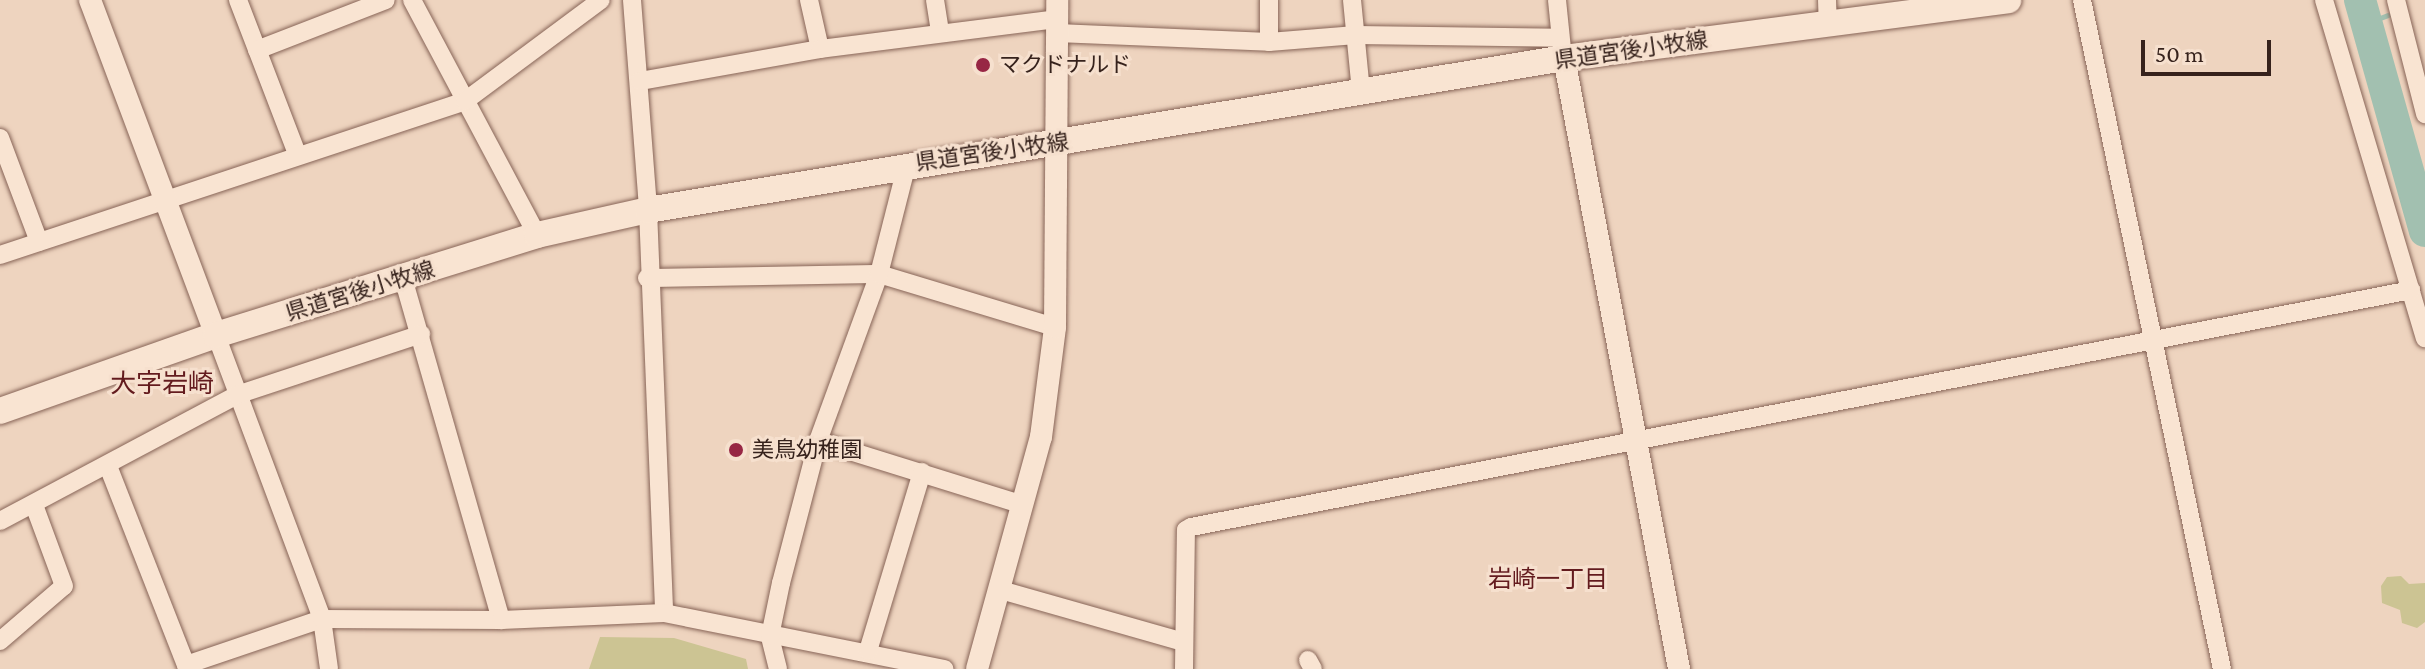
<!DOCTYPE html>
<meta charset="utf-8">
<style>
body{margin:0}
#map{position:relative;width:2425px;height:669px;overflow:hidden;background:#eed4bf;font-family:"Crimson Pro","Noto Sans JP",serif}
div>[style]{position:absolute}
.green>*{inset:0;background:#ccc493}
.stream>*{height:5px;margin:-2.5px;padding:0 2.5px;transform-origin:2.5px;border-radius:2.5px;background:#a2c0b0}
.river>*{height:32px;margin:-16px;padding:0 16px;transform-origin:16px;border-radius:16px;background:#a2c0b0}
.roads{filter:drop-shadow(0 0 2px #876457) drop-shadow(0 0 2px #876457)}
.minor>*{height:18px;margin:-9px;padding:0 9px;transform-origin:9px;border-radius:9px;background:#f9e4d2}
.tertiary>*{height:22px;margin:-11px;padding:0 11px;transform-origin:11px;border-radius:11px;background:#f9e4d2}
.secondary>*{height:26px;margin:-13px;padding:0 13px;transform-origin:13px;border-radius:13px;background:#f9e4d2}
.dots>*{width:22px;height:22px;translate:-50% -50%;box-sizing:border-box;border:4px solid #f6e0ce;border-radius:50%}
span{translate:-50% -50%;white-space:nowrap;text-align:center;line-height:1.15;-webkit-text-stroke:6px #f6e0ce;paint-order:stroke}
.street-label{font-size:22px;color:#36221c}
.poi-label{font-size:22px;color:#36221c}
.left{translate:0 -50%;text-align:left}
.neighbourhood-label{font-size:24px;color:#631b1e}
.quarter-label{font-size:26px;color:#631b1e}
.scale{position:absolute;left:2141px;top:40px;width:130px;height:36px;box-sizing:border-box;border:4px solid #36221c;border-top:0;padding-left:10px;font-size:24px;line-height:28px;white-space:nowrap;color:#36221c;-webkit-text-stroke:6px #f6e0ce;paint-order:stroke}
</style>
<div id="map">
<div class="green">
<div style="clip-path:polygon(2401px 576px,2409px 584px,2425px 583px,2425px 622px,2417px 628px,2402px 623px,2400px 610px,2382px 603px,2381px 586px,2387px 577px)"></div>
<div style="clip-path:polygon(600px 637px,674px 638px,746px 659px,748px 669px,589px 669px)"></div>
</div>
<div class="stream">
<div style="left:2367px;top:23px;width:22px;rotate:-21deg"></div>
</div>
<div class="river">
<div style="left:2360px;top:0;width:240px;rotate:74.3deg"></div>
</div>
<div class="roads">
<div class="minor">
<div style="left:238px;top:0;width:165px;rotate:69deg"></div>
<div style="left:412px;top:0;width:266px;rotate:62deg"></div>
<div style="left:632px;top:0;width:211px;rotate:85.6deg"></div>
<div style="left:648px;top:210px;width:403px;rotate:87.7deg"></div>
<div style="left:809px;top:0;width:50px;rotate:77.3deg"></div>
<div style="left:935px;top:0;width:33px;rotate:81deg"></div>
<div style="left:1269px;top:0;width:42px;rotate:90deg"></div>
<div style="left:1352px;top:0;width:91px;rotate:84.4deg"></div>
<div style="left:1557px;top:0;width:49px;rotate:84.2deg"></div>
<div style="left:1827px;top:0;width:25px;rotate:88deg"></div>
<div style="left:2082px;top:0;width:683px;rotate:78.18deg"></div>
<div style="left:2324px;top:0;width:353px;rotate:73.4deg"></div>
<div style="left:2396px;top:0;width:118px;rotate:75.7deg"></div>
<div style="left:1057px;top:33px;width:212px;rotate:2.4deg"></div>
<div style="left:1269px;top:42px;width:87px;rotate:-4.6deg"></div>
<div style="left:1356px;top:35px;width:203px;rotate:0.8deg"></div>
<div style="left:257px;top:50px;width:138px;rotate:-21.2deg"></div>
<div style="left:640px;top:81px;width:183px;rotate:-10.1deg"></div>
<div style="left:820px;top:49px;width:239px;rotate:-7.2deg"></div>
<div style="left:0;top:138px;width:111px;rotate:69.4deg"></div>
<div style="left:0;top:255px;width:490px;rotate:-18.3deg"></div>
<div style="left:465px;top:101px;width:169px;rotate:-36.6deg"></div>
<div style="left:403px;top:278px;width:356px;rotate:74deg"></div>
<div style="left:647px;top:278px;width:232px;rotate:-1deg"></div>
<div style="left:879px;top:274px;width:184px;rotate:16.8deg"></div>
<div style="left:216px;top:335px;width:303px;rotate:69.5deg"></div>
<div style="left:322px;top:619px;width:50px;rotate:82deg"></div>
<div style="left:818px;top:441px;width:215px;rotate:17.3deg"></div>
<div style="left:108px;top:466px;width:214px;rotate:68.6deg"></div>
<div style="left:186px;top:665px;width:144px;rotate:-18.7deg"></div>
<div style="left:322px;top:619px;width:179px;rotate:0.3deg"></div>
<div style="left:501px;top:620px;width:163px;rotate:-2.5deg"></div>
<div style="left:664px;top:613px;width:286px;rotate:11.3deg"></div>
<div style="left:0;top:521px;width:268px;rotate:-28deg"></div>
<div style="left:237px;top:395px;width:194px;rotate:-18.3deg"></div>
<div style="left:1001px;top:590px;width:189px;rotate:15.9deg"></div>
<div style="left:0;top:641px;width:84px;rotate:-40.7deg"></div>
<div style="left:64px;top:586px;width:86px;rotate:-110.3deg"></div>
<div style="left:868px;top:651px;width:187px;rotate:-73.2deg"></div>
<div style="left:1308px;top:660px;width:10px;rotate:61deg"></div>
<div style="left:778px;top:669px;width:34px;rotate:-104deg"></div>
<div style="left:770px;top:636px;width:54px;rotate:-78.3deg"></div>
<div style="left:781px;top:583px;width:147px;rotate:-75.4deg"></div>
<div style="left:818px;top:441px;width:178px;rotate:-69.9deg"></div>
<div style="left:879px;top:274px;width:114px;rotate:-75.7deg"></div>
<div style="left:1184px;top:669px;width:139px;rotate:-89.2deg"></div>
<div style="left:1186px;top:530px;width:6px;rotate:-31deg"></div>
<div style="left:1191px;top:527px;width:1243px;rotate:-10.99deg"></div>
</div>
<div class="tertiary">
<div style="left:90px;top:0;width:358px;rotate:69.4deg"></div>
<div style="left:1564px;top:58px;width:622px;rotate:79.34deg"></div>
<div style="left:977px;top:669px;width:241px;rotate:-74.6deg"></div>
<div style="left:1041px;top:437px;width:111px;rotate:-82.7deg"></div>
<div style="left:1055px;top:327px;width:327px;rotate:-89.6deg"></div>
</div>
<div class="secondary">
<div style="left:0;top:411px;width:229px;rotate:-19.4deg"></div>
<div style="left:216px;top:335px;width:336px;rotate:-17.3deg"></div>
<div style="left:537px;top:235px;width:114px;rotate:-12.7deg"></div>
<div style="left:648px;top:210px;width:929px;rotate:-9.42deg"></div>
<div style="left:1564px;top:58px;width:448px;rotate:-7.4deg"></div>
</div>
</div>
<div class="dots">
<div style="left:983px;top:65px;background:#972644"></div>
<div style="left:736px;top:450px;background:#972644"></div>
</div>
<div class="street-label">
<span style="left:1631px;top:50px;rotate:-8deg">県道宮後小牧線</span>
<span style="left:992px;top:152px;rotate:-8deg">県道宮後小牧線</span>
<span style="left:360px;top:291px;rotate:-17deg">県道宮後小牧線</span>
</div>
<div class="poi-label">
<span class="left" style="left:999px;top:65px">マクドナルド</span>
<span class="left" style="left:752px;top:450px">美鳥幼稚園</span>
</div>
<div class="neighbourhood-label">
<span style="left:1548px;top:579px">岩崎一丁目</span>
</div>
<div class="quarter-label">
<span style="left:162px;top:384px">大字岩崎</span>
</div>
<div class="scale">50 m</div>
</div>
